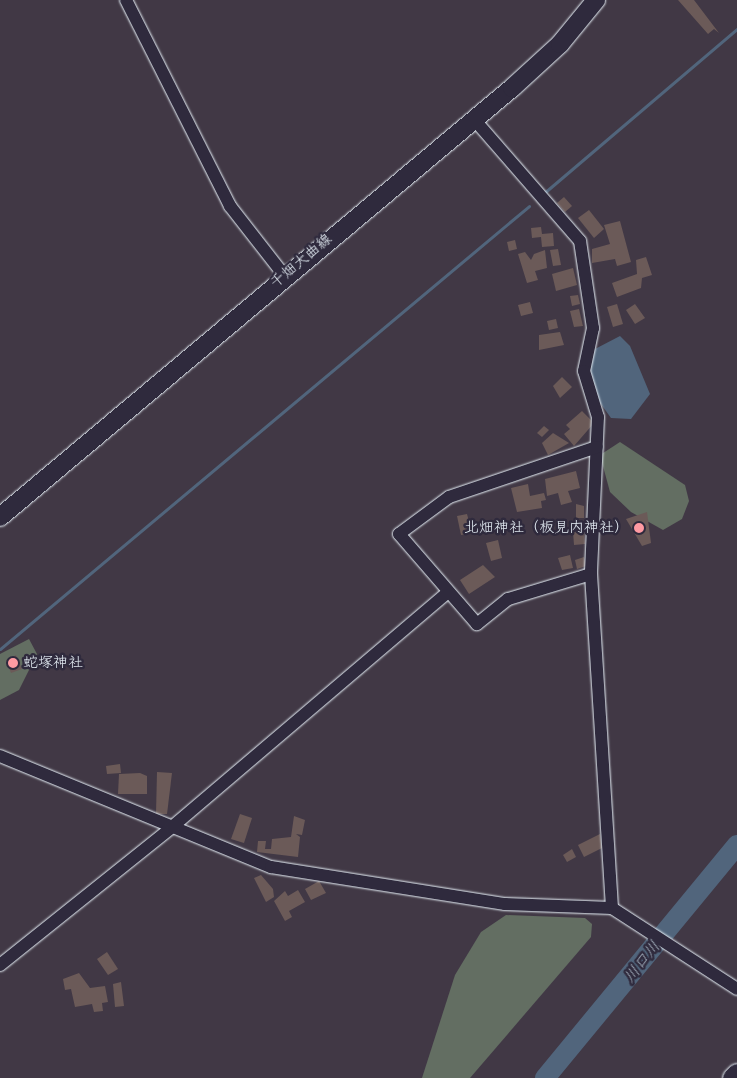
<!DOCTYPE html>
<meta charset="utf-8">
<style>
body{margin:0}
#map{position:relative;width:737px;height:1078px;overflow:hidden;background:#413845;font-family:Sriracha,"Klee One",sans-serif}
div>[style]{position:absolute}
.green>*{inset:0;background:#636e62}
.water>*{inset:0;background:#51657c}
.stream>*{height:3px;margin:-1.5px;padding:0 1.5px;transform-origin:1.5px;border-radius:1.5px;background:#51657c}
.river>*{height:20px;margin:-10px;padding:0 10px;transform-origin:10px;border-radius:10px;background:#51657c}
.building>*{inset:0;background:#6b5a58}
.roads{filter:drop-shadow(0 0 1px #e8f1f8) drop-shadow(0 0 1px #e8f1f8)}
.street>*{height:12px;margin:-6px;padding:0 6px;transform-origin:6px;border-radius:6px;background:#2f2a3d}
.secondary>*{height:18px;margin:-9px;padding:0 9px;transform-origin:9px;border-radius:9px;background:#2f2a3d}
.dots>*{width:14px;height:14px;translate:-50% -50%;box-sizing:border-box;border:2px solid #2f2a3d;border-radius:50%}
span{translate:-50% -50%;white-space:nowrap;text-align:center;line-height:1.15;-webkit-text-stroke:5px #2f2a3d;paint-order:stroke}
.street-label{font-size:15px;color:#e8f1f8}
.poi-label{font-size:15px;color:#e8f1f8}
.right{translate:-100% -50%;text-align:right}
.left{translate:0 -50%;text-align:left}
.water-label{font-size:16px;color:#acb9c6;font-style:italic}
</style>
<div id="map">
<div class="green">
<div style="clip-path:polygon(620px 442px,685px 485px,689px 501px,682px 519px,663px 530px,631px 512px,610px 492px,600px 455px)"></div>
<div style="clip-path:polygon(29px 639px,37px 654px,19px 690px,0 700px,0 654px)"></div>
<div style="clip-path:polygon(506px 915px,585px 918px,592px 924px,591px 937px,470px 1078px,422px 1078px,455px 975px,481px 932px)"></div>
</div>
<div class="water">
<div style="clip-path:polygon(620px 336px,630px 346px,650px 394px,631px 419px,611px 418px,598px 400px,588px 361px,595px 349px)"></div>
</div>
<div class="stream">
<div style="left:544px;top:193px;width:253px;rotate:-40.4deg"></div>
<div style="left:0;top:649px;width:690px;rotate:-39.94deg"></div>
</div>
<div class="river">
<div style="left:545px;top:1078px;width:302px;rotate:-50.5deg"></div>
</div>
<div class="building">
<div style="clip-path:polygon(678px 0,694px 0,719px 33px,714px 29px,708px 34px)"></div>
<div style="clip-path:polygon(564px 197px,572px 206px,565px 212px,557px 203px)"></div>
<div style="clip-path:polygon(589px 210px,604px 229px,594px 238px,578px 218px)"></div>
<div style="clip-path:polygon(620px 221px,631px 262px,617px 266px,615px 259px,592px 263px,592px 249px,610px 244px,604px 225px)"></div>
<div style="clip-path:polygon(541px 227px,542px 234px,553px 233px,554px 246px,542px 247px,541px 237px,532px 238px,531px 228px)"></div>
<div style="clip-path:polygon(515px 240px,517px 249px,509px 251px,507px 242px)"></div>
<div style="clip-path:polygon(558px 249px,561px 265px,553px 266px,550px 250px)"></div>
<div style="clip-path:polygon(545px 250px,547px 268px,535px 271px,538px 280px,527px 283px,518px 254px,525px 252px,531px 260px,534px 254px)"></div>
<div style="clip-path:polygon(646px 257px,652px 275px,642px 278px,641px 288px,617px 297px,612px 283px,637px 274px,636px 260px)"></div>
<div style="clip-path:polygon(573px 268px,577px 285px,556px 291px,552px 274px)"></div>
<div style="clip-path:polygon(578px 295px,580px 304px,572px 306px,570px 296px)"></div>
<div style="clip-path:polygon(530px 302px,533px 313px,521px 316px,518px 305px)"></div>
<div style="clip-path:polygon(617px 304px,623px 324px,613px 327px,607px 307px)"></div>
<div style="clip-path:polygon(635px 304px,645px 318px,635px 324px,626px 310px)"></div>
<div style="clip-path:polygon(579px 309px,583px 326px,574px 327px,570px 311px)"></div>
<div style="clip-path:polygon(556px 319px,558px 328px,549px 330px,547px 321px)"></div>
<div style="clip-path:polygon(560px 332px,564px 345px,539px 350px,539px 335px)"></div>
<div style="clip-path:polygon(562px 377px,572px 387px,560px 398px,553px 386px)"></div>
<div style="clip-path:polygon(582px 411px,594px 423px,574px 446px,564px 434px,570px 429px,566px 425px)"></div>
<div style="clip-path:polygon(544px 426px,549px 430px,542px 437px,537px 433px)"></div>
<div style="clip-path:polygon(553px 433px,569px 443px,548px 455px,542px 443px)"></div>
<div style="clip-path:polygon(576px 471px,580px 488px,568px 491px,572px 502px,561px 505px,558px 493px,547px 496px,545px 479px)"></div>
<div style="clip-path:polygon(528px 484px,530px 496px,544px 493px,546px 500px,541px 501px,542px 508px,517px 512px,511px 488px)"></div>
<div style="clip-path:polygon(576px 504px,584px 506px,584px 518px,576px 518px)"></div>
<div style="clip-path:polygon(647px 512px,651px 543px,642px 546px,626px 519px)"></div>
<div style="clip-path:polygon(467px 514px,472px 533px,461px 535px,457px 516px)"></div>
<div style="clip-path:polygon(584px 531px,585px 544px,574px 545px,573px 532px)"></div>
<div style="clip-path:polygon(498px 540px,502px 558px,491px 561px,486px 543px)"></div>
<div style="clip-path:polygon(570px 555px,573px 568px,562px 570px,558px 558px)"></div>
<div style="clip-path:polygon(584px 557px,586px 566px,577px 569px,575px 560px)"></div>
<div style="clip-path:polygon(483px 565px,495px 577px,469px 594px,460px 580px)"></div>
<div style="clip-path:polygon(16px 655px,22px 669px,11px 673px,6px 660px)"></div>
<div style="clip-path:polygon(120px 764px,121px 773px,107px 774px,106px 766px)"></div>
<div style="clip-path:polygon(157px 772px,172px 773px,167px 814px,156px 814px)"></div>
<div style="clip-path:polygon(140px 773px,147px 776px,147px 794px,118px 794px,119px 774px)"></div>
<div style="clip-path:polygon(240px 814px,252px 818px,244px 843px,231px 839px)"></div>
<div style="clip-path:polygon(294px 816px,305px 820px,302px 835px,296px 834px,300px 837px,298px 857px,257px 852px,258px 841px,266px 841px,265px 849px,271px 849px,272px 839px,291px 837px)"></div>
<div style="clip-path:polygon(600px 834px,602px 848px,584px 857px,578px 845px)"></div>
<div style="clip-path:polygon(572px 849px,576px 857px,567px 862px,563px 855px)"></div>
<div style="clip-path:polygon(261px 875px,273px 889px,274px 897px,266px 902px,254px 878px)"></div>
<div style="clip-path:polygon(319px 881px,326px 893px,311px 900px,305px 889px)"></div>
<div style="clip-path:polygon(298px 890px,305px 902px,289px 911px,292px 917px,285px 921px,274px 901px,285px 891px,288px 896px)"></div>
<div style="clip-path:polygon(107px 952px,118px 969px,108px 975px,97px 959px)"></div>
<div style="clip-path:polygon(79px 973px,90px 988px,105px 986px,108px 1002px,102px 1003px,103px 1011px,94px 1012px,92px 1004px,75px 1007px,71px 989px,65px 990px,63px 979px)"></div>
<div style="clip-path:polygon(121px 982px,124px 1006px,115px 1007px,113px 984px)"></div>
</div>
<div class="roads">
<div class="street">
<div style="left:126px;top:0;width:231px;rotate:63.2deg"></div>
<div style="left:230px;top:206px;width:88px;rotate:52deg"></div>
<div style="left:473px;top:118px;width:163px;rotate:49deg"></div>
<div style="left:580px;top:241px;width:88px;rotate:81.5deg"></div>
<div style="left:593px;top:328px;width:44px;rotate:101.8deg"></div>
<div style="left:584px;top:371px;width:48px;rotate:73.1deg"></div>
<div style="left:598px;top:417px;width:157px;rotate:92.6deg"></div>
<div style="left:591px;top:574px;width:335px;rotate:86.4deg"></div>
<div style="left:591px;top:574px;width:87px;rotate:163.2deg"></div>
<div style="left:508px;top:599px;width:40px;rotate:141deg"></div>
<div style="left:477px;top:624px;width:119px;rotate:-130.9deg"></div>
<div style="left:399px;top:534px;width:62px;rotate:-36.5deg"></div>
<div style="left:449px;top:497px;width:156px;rotate:-18.7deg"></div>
<div style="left:0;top:756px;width:293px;rotate:22.3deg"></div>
<div style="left:271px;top:867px;width:237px;rotate:9deg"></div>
<div style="left:505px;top:904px;width:107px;rotate:2.1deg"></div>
<div style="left:612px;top:908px;width:149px;rotate:32.9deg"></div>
<div style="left:0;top:965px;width:221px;rotate:-38.7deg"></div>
<div style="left:172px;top:827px;width:362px;rotate:-40.4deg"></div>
</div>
<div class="secondary">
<div style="left:0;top:517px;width:668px;rotate:-39.96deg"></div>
<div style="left:512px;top:88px;width:65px;rotate:-42.5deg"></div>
<div style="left:560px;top:44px;width:57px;rotate:-50.7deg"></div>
<div style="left:732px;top:1078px;width:7px;rotate:-45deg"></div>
</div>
</div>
<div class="dots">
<div style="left:639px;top:528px;background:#ff9aa2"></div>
<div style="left:13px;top:663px;background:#ff9aa2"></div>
</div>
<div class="street-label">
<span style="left:301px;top:261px;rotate:-40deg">千畑大曲線</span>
</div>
<div class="poi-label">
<span class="right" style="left:629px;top:528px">北畑神社（板見内神社）</span>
<span class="left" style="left:23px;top:663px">蛇塚神社</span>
</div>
<div class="water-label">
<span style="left:642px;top:962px;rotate:-52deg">川口川</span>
</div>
</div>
